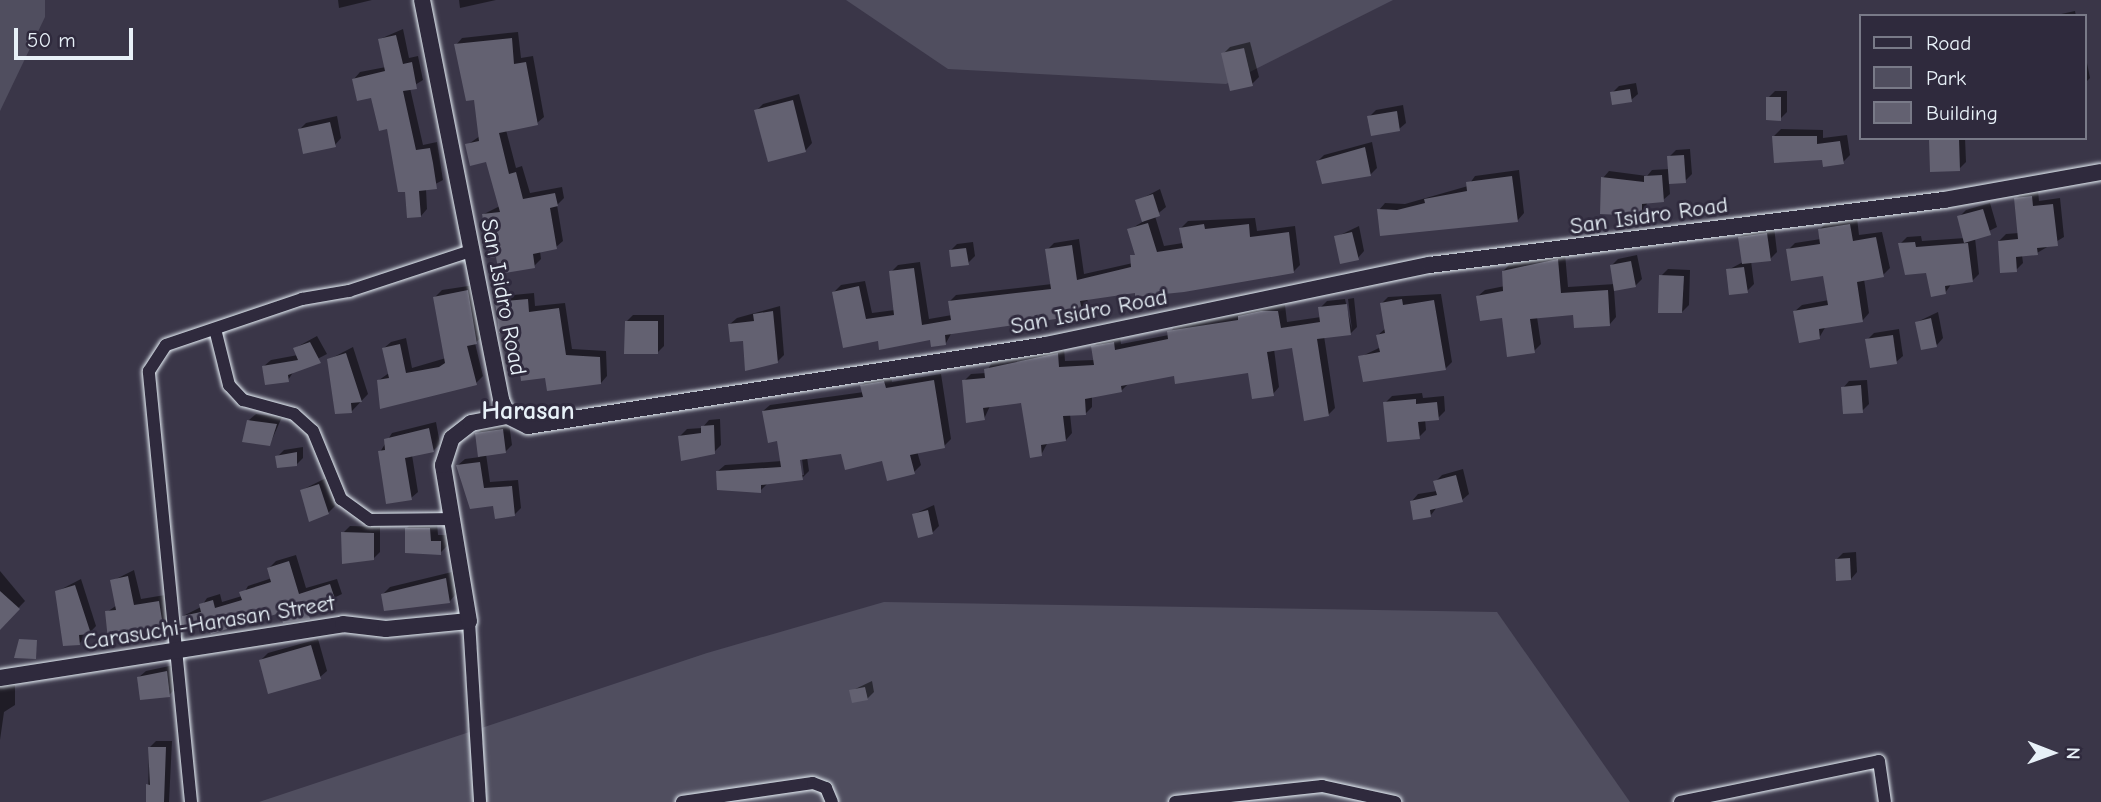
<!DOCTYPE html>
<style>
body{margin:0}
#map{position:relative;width:2101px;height:802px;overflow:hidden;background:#3a3648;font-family:"Comic Neue",sans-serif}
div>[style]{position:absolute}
.green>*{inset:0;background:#504e5f}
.shadow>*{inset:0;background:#0007}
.building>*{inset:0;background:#636171}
.roads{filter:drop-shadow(0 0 2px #e8f1f8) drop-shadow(0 0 2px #e8f1f8)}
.minor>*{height:12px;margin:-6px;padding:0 6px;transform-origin:6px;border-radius:6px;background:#2f2a3d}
.tertiary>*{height:16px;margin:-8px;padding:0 8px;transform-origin:8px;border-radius:8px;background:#2f2a3d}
span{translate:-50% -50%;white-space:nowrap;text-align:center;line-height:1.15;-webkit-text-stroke:6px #2f2a3d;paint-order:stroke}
.street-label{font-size:23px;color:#e8f1f8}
.quarter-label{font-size:26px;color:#e8f1f8;font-weight:700}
.legend{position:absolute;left:1859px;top:14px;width:228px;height:126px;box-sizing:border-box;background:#2f2a3d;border:2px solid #797a88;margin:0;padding:9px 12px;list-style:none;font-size:21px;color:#e8f1f8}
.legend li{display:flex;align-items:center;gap:14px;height:35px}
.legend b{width:35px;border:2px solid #797a88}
.north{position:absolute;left:2017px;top:718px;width:70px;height:70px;-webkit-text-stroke:5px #2f2a3d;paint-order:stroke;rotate:91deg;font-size:19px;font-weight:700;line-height:28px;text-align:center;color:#e8f1f8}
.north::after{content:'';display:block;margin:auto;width:24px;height:32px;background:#e8f1f8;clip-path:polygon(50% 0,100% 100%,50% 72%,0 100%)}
.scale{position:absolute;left:14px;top:28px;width:119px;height:32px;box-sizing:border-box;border:4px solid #e8f1f8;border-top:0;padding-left:9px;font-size:21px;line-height:24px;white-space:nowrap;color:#e8f1f8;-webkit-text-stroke:5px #2f2a3d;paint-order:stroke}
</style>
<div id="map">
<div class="green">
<div style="clip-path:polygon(0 0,45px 0,45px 17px,0 111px)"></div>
<div style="clip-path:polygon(846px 0,1393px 0,1226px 84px,948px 69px)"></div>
<div style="clip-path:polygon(884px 602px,1497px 612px,1630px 802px,259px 802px,707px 653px)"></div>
</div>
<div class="shadow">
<div style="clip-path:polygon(338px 0,372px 0,339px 8px)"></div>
<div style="clip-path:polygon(459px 0,496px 0,460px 8px)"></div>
<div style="clip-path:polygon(2075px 11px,2076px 16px,2052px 16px)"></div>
<div style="clip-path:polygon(403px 29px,409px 58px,418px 56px,423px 80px,410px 88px,423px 145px,437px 142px,443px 180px,426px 189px,427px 209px,421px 216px,407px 190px,388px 127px,372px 96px,354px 79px,360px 72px,386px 67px,380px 39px)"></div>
<div style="clip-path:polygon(518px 32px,521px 58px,533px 56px,544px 117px,537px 123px,506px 130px,516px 168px,522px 166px,530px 193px,562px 187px,564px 198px,557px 205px,563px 241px,556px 247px,540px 251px,541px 259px,534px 266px,484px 214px,500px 206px,488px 160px,467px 145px,480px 136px,476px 98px,456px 45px,462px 38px)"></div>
<div style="clip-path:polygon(1250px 42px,1259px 77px,1252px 84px,1223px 54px,1230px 47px)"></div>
<div style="clip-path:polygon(2086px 58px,2090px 78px,2085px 83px,2085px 58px)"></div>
<div style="clip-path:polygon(1636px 83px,1638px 94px,1631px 100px,1612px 93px,1619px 86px)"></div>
<div style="clip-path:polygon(1775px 91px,1787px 91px,1787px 112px,1780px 119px,1768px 98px)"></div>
<div style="clip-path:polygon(799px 94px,812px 143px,806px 150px,769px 160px,756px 111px,763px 104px)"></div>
<div style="clip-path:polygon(1403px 105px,1406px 123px,1399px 129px,1369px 117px,1376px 110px)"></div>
<div style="clip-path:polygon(337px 116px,341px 138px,335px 145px,300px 129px,306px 123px)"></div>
<div style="clip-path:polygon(1781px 129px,1823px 130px,1823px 138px,1847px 135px,1850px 155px,1843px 162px,1824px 158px,1774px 136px)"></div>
<div style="clip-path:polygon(1934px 138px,1965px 138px,1966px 162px,1959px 169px,1931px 141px)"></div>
<div style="clip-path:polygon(1372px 142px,1377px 168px,1370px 175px,1318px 161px,1324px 155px)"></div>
<div style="clip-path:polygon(1690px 149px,1692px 174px,1685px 181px,1669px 182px,1670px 194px,1663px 200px,1648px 202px,1641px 214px,1603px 178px,1609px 171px,1647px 176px,1652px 170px,1670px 169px,1669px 157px,1676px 150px)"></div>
<div style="clip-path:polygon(1519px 170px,1524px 213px,1518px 220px,1379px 210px,1385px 203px,1405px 204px,1468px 186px,1475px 176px)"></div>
<div style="clip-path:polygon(1160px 189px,1166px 207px,1155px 216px,1164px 246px,1183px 243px,1181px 228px,1188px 221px,1255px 218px,1257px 231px,1295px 226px,1300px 265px,1293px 272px,1087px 298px,1089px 307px,1082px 313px,952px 332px,946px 343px,932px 338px,879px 339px,834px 292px,841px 285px,865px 281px,872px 313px,895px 310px,891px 272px,898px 265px,920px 262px,929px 319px,952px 315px,950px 301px,956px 295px,1052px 284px,1047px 250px,1054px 243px,1079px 239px,1084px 274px,1133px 263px,1136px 251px,1129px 230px,1144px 221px,1137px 201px)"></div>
<div style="clip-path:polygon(2038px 190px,2039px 201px,2060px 198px,2064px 237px,2037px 253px,2022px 255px,2023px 263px,2016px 270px,1999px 241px,2006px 234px,2019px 233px,2016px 199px,2023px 192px)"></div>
<div style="clip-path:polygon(1990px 203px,1997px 227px,1975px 238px,1979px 274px,1972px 281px,1952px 283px,1945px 293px,1900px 244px,1907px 237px,1921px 236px,1922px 241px,1965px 238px,1959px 217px,1966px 210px)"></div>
<div style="clip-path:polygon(1857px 218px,1859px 235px,1882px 232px,1890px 268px,1883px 275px,1864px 279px,1869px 313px,1863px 320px,1826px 326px,1819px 338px,1795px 311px,1802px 305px,1829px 300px,1825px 274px,1788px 250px,1795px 243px,1821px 239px,1820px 229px,1827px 222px)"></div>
<div style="clip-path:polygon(1359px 226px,1364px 251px,1358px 258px,1336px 237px)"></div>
<div style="clip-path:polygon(1774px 227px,1777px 252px,1770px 259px,1751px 261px,1754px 284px,1747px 291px,1728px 270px,1743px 262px,1740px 237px,1747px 230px)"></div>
<div style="clip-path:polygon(973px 242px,975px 256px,968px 263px,951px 250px,957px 244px)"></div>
<div style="clip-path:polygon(1565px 254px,1568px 287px,1615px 284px,1611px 266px,1618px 259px,1637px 255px,1642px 279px,1635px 286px,1614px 290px,1616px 317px,1610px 324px,1574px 313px,1537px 317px,1541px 344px,1534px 351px,1503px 316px,1478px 296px,1485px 290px,1505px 286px,1503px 271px,1510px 264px)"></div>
<div style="clip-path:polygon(1668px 269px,1690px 270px,1689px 305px,1682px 312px,1661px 276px)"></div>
<div style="clip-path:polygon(475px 285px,483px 336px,475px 343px,483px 376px,476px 383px,379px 380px,389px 373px,384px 348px,391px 342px,406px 338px,412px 368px,446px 358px,435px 297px,442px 290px)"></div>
<div style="clip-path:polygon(534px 293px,535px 306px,565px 303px,572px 349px,606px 351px,607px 376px,601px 383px,546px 376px,519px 356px,497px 302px,504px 296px)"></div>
<div style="clip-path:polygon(1441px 294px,1452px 362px,1445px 369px,1360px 357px,1381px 347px,1378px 335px,1386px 328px,1382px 303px,1388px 297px)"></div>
<div style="clip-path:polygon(1354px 298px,1357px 327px,1350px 334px,1324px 336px,1335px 408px,1328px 415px,1294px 346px,1274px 349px,1279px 387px,1273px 394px,1249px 371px,1175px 374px,1129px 383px,1122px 390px,1092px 396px,1092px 407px,1085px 414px,1070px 414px,1072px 433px,1066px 440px,1048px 442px,1041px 455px,1023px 401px,990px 406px,984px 419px,964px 381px,971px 374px,986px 373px,992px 362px,1064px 348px,1065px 361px,1095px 360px,1093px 347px,1100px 340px,1120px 336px,1121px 344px,1169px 335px,1175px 325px,1242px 314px,1265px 306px,1285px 305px,1287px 322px,1321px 317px,1320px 308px,1327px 301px,1345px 299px,1352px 330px,1348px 299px)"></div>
<div style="clip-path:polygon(780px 306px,784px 355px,777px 362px,730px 324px,737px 318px)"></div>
<div style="clip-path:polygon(1938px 312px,1943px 338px,1937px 345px,1917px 322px)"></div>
<div style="clip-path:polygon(633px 315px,664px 315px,664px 346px,657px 353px,627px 321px)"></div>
<div style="clip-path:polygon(1899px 329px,1903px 356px,1896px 362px,1867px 340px,1874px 333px)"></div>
<div style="clip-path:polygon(317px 336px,327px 354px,294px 371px,288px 380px,264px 366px,271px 360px,298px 355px,295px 348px)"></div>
<div style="clip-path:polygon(353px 347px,368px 394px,351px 412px,328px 360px)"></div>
<div style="clip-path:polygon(evenodd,941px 374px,951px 439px,944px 446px,917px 451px,921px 465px,914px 472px,883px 459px,842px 452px,807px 457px,809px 471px,802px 478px,767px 484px,760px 491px,718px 471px,725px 465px,782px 461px,779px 439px,763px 411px,770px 405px,864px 392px,862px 385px,869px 378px,891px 375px,892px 382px,941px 374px,797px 451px,801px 451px,804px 475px,801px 475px,797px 451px)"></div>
<div style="clip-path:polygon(1867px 380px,1869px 404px,1862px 411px,1843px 388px,1849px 381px)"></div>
<div style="clip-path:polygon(1422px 393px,1423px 398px,1444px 396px,1445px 411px,1438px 418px,1425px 419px,1426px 430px,1419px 437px,1385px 403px,1392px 396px)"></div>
<div style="clip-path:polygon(256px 414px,282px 417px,270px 444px,249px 420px)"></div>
<div style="clip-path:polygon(720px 419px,721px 445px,714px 452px,680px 436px,687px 429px,702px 428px,709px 420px)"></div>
<div style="clip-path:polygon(436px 422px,440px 444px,433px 451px,412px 455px,418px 492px,411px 498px,380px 452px,392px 433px)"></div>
<div style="clip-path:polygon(509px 423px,512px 445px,505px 452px,486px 454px,490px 482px,518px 480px,521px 508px,514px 515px,495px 504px,458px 465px,465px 459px,480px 457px,477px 434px,484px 427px)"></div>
<div style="clip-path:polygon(303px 447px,303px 458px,296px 465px,277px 457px,284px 450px)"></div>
<div style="clip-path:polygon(1463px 469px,1469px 494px,1462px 500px,1437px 507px,1431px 515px,1412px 501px,1418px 494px,1437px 491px,1435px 482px,1442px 475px)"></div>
<div style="clip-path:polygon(326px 478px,335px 506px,328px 513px,302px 490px)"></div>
<div style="clip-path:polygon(934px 505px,939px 526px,932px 533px,914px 514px)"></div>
<div style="clip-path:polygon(413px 522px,437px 522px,438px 535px,447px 535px,447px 546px,440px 553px,406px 529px)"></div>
<div style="clip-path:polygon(350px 526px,380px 527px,380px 552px,373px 559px,343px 533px)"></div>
<div style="clip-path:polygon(1856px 552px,1857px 572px,1851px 579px,1836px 560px,1843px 553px)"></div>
<div style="clip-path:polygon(296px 555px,306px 588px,337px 579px,342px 594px,315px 607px,309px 617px,281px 611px,205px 623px,183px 616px,201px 607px,207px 598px,220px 594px,222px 602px,242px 596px,248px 586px,272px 578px,269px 568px,276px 561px)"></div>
<div style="clip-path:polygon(134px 570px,141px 599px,165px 595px,169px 617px,162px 624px,107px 612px,117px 605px,112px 581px)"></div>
<div style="clip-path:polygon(0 571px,25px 601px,5px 622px,0 617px)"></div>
<div style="clip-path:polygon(452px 572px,456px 594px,450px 601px,383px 594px,390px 587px)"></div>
<div style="clip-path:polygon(81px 579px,96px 626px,79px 644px,56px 592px)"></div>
<div style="clip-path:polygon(318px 639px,327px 671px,320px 677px,261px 660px,268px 653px)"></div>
<div style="clip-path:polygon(174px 665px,176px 688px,169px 695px,139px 677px,146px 671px)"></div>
<div style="clip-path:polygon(872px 681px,874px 692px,867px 699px,851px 691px)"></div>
<div style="clip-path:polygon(0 685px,15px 685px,15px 705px,4px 712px,0 740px)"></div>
<div style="clip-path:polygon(156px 741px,172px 741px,169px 802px,148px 802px,149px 748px)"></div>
</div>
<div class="building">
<div style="clip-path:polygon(396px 35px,403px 64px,412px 62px,417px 89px,403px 91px,416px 150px,430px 148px,433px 163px,437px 189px,419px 191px,421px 217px,407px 218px,405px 192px,398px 192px,387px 129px,379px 131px,371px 98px,357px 101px,352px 79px,385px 71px,378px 39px)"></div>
<div style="clip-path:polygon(512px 38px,514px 64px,526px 62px,538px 125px,499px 133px,509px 174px,516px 172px,523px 199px,555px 193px,558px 206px,550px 208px,557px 249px,533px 254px,535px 268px,499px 274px,496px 257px,490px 258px,482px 214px,500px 212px,486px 162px,470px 166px,465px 144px,479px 141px,474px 100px,466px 101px,454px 44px)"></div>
<div style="clip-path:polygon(1244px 48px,1253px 86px,1230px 91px,1221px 53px)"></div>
<div style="clip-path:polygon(1630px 89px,1632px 102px,1612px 105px,1610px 92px)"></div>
<div style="clip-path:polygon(1766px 97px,1781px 97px,1781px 121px,1766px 120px)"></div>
<div style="clip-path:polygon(793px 100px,806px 152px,768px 162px,754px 110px)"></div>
<div style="clip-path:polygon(1397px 111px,1400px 131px,1371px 136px,1367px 116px)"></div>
<div style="clip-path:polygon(330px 122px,336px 147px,303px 154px,298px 129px)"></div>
<div style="clip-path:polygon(1772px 136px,1817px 136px,1817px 144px,1840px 141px,1844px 164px,1823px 167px,1822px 160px,1774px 163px)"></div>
<div style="clip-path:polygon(1959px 139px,1960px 171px,1930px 172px,1929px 140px)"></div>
<div style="clip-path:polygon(1365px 147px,1371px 176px,1322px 184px,1316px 161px)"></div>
<div style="clip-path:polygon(1684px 155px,1686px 183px,1669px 184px,1667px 156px)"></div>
<div style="clip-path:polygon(1662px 175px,1664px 202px,1642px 204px,1642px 216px,1600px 214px,1601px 177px,1644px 182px,1644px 176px)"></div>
<div style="clip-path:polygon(1512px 176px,1518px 222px,1380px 236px,1377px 209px,1397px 210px,1425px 203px,1424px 199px,1467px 191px,1466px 182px)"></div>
<div style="clip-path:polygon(1153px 194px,1160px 216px,1142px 222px,1135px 200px)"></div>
<div style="clip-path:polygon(2032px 196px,2033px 206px,2053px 204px,2058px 246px,2037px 248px,2038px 255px,2016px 257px,2017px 272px,2000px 273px,1998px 241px,2018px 239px,2014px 198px)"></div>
<div style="clip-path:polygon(1983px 209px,1991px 235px,1964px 243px,1957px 216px)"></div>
<div style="clip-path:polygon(1148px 223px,1157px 252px,1183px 248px,1179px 228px,1204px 224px,1205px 229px,1249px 224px,1250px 237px,1289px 232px,1294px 273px,1184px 292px,1135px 297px,1135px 293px,1080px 301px,1083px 315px,945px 335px,946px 345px,931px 347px,930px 340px,879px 350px,878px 341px,843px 348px,832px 292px,859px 286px,866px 319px,894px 315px,889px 271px,914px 268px,922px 325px,951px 320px,948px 301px,1051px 289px,1045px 249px,1072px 245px,1077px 280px,1131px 267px,1130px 255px,1135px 255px,1127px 229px)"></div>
<div style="clip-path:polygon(1850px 224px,1853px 241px,1876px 237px,1884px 277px,1857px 282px,1863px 322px,1819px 329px,1820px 339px,1799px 343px,1793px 311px,1828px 305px,1823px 276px,1791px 281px,1786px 249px,1820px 244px,1818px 229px)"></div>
<div style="clip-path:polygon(1352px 232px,1359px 260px,1340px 264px,1334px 236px)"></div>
<div style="clip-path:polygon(1767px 233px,1771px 261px,1742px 264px,1738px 237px)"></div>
<div style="clip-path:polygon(1915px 242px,1916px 247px,1968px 243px,1973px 282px,1945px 286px,1946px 294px,1931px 297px,1926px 273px,1905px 275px,1898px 243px)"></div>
<div style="clip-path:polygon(966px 248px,969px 265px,951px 267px,949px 250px)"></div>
<div style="clip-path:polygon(1558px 259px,1561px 293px,1608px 290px,1610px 326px,1574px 328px,1573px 315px,1530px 319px,1535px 353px,1507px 357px,1502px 318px,1480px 321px,1476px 296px,1503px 291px,1502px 271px)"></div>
<div style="clip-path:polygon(1631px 261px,1636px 287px,1614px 291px,1610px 265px)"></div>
<div style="clip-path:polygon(1744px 267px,1748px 293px,1729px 295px,1726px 269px)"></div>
<div style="clip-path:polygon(1659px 275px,1684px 276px,1682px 313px,1658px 313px)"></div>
<div style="clip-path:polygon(468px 290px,477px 344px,467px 346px,477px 385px,380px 409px,377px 380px,389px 378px,382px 348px,400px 344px,406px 373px,439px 367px,445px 363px,433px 297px)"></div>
<div style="clip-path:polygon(528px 299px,529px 312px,559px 308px,566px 355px,600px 357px,601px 384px,547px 391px,545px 378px,521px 381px,518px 358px,511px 359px,507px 332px,499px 333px,495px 302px)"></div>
<div style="clip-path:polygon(1402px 299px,1403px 305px,1434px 300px,1446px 370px,1363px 382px,1358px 356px,1380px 352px,1376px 335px,1385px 333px,1380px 303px)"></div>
<div style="clip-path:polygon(1347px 304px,1351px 335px,1317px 339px,1329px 416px,1304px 421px,1292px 348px,1267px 352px,1274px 396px,1252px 399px,1248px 373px,1175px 384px,1174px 376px,1121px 386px,1122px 392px,1085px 399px,1086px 415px,1063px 416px,1066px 441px,1041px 445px,1042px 456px,1030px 458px,1021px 403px,983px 408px,985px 420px,966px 423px,962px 380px,985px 378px,984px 369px,1058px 353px,1059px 367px,1094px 365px,1091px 346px,1114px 342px,1115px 350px,1168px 339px,1167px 331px,1238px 320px,1238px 316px,1261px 311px,1278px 311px,1281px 328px,1320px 322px,1318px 307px)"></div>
<div style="clip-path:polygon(773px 311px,778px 363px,745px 371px,743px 341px,730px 342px,728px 324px,754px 321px,753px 314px)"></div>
<div style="clip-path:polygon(1931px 318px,1937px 347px,1921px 350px,1915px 322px)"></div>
<div style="clip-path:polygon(625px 321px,658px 321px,658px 354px,624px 354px)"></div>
<div style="clip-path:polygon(1893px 335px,1897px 364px,1870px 368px,1865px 339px)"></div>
<div style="clip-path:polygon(310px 342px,321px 363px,288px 375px,289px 382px,265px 385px,262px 366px,298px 360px,293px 348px)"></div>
<div style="clip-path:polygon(346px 353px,362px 402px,351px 403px,352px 413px,335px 414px,327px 359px)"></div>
<div style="clip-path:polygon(934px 380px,945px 448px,910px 455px,915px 474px,887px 481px,882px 461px,845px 470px,841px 454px,800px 460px,803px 480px,761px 485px,761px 493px,717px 490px,716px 471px,781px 467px,777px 441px,768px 443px,762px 411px,863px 397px,860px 385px,884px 381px,886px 388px)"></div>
<div style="clip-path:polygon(1861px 385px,1863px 413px,1843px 414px,1841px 387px)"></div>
<div style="clip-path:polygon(1416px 399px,1416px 404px,1437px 402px,1439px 420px,1418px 422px,1420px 439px,1387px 442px,1383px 402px)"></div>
<div style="clip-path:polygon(247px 420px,277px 424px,270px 446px,242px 442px)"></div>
<div style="clip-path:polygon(714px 425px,715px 454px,681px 461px,678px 436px,701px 433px,701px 426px)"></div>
<div style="clip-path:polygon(429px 428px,434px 452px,405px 458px,412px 500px,386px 504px,378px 451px,385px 450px,384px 439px)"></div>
<div style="clip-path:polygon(503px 429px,506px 453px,478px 457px,475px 433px)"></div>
<div style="clip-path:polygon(297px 452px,297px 466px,277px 468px,275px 456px)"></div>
<div style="clip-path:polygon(480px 462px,484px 488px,512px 486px,515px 516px,495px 519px,493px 506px,470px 509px,456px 465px)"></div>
<div style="clip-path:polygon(1456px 475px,1463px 502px,1430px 510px,1431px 517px,1413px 520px,1410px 501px,1437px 495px,1433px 481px)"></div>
<div style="clip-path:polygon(319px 484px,329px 514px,309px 522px,300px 490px)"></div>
<div style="clip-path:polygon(928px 510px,933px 534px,918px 538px,912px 514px)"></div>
<div style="clip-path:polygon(405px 528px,430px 528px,431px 541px,441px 541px,441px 555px,405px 553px)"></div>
<div style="clip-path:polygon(341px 532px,374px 533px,374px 560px,342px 564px)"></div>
<div style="clip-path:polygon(1850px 558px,1851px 580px,1836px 581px,1835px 559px)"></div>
<div style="clip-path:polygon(289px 561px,299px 594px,330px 584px,336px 602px,308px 611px,310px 619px,283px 623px,280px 613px,211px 634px,205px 625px,183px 630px,182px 616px,201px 612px,199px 604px,213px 600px,215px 608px,242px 600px,239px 592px,271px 582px,267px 568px)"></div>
<div style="clip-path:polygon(128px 576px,134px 605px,159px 601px,163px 626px,108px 640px,105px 611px,116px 610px,110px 580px)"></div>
<div style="clip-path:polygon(446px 578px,450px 603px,384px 611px,381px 594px)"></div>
<div style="clip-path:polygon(75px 585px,91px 634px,79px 635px,80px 645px,63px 646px,55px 591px)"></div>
<div style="clip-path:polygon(0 591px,20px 609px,0 630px)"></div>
<div style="clip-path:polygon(19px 639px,37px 640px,36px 659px,14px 658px)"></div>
<div style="clip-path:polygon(311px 645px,321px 679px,268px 694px,259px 660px)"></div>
<div style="clip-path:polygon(167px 671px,170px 697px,140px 700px,137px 677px)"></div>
<div style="clip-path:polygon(865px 687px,868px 700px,852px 703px,849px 690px)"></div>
<div style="clip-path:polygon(148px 747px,166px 747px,164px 802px,146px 802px,146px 784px,150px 785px)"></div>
</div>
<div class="roads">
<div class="minor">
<div style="left:215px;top:329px;width:58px;rotate:76deg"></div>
<div style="left:229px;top:385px;width:21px;rotate:47deg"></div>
<div style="left:243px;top:400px;width:53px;rotate:15.4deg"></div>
<div style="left:294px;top:414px;width:25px;rotate:42deg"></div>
<div style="left:313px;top:431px;width:74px;rotate:67.6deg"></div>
<div style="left:341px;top:499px;width:36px;rotate:36deg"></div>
<div style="left:370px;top:520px;width:82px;rotate:-0.7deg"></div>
<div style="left:469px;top:621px;width:181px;rotate:86.5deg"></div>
<div style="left:191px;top:802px;width:433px;rotate:-95.6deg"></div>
<div style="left:149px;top:371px;width:31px;rotate:-57deg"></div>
<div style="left:166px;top:345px;width:144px;rotate:-18.7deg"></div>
<div style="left:302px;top:299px;width:48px;rotate:-9.7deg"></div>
<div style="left:349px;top:291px;width:128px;rotate:-18.2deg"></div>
<div style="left:682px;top:802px;width:132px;rotate:-8.3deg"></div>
<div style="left:813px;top:783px;width:14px;rotate:21deg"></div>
<div style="left:826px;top:788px;width:15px;rotate:67deg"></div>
<div style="left:1175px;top:802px;width:148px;rotate:-6.2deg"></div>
<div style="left:1322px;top:786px;width:75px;rotate:12.4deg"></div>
<div style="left:1680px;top:802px;width:203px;rotate:-11.6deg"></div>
<div style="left:1879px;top:761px;width:41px;rotate:81.7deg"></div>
</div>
<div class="tertiary">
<div style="left:422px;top:0;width:408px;rotate:78.8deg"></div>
<div style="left:501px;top:400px;width:17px;rotate:66deg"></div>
<div style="left:508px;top:416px;width:22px;rotate:27deg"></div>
<div style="left:528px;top:426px;width:524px;rotate:-8.89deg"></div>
<div style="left:1046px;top:345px;width:392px;rotate:-11.8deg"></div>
<div style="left:1430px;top:265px;width:518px;rotate:-7.21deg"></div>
<div style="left:1944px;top:200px;width:159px;rotate:-10.1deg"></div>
<div style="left:0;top:678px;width:347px;rotate:-8.9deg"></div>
<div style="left:343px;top:624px;width:43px;rotate:6.6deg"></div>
<div style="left:386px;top:629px;width:83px;rotate:-5.5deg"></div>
<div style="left:469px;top:621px;width:158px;rotate:-99.5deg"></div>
<div style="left:443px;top:465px;width:28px;rotate:-72deg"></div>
<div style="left:452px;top:438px;width:24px;rotate:-38deg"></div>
<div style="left:471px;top:423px;width:38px;rotate:-11deg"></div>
</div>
</div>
<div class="street-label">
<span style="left:1649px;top:216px;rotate:-8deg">San Isidro Road</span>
<span style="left:503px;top:297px;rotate:79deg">San Isidro Road</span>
<span style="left:1089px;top:312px;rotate:-11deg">San Isidro Road</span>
<span style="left:209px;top:623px;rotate:-9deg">Carasuchi-Harasan Street</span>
</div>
<div class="quarter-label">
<span style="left:528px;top:412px">Harasan</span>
</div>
<ul class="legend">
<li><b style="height:9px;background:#2f2a3d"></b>Road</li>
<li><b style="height:19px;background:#504e5f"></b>Park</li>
<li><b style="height:19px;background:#636171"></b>Building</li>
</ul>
<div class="north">N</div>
<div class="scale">50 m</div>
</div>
